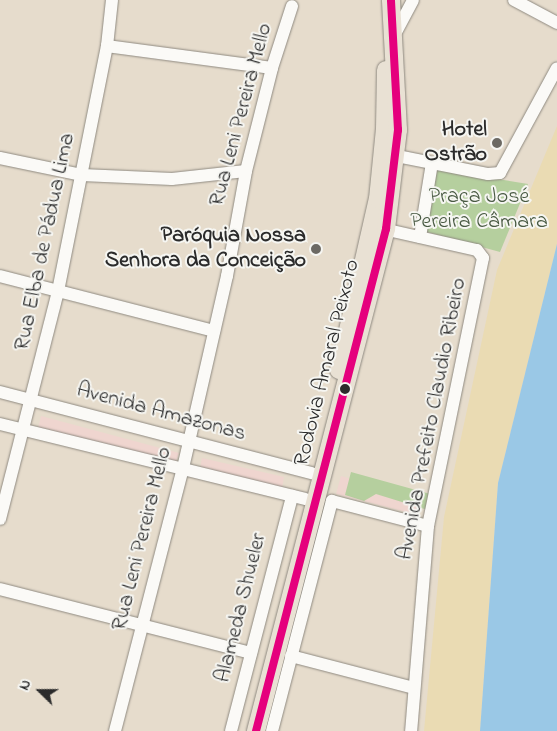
<!DOCTYPE html>
<meta charset="utf-8">
<style>
body{margin:0}
#map{position:relative;width:557px;height:731px;overflow:hidden;background:#e6dccc;font-family:"Indie Flower",sans-serif}
div>[style]{position:absolute}
.built>*{inset:0;background:#efd5cf}
.green>*{inset:0;background:#b5cf9e}
.sand>*{inset:0;background:#eadbb3}
.water>*{inset:0;background:#9ac8e6}
.roads{filter:drop-shadow(0 0 1px #8f8a81) drop-shadow(0 0 1px #8f8a81)}
.minor>*{height:12px;margin:-6px;padding:0 6px;transform-origin:6px;border-radius:6px;background:#fbfaf7}
.highway>*{height:18px;margin:-9px;padding:0 9px;transform-origin:9px;border-radius:9px;background:#e9e1d4}
.bus-1>*{height:8px;margin:-4px;padding:0 4px;transform-origin:4px;border-radius:4px;background:#e5007d}
.dots>*{width:14px;height:14px;translate:-50% -50%;box-sizing:border-box;border:2px solid #f6f6f2;border-radius:50%}
span{translate:-50% -50%;white-space:nowrap;text-align:center;line-height:1.15;-webkit-text-stroke:4px #f6f6f2;paint-order:stroke}
.street-label{font-size:22px;color:#2b2b2b}
.poi-label{font-size:22px;color:#2b2b2b;font-weight:700}
.right{translate:-100% -50%;text-align:right}
.park-label{font-size:22px;color:#485942}
.north{position:absolute;left:15px;top:666px;width:50px;height:50px;-webkit-text-stroke:4px #f6f6f2;paint-order:stroke;rotate:292deg;font-size:14px;font-weight:700;line-height:20px;text-align:center;color:#2b2b2b}
.north::after{content:'';display:block;margin:auto;width:18px;height:22px;background:#2b2b2b;clip-path:polygon(50% 0,100% 100%,50% 72%,0 100%)}
</style>
<div id="map">
<div class="built">
<div style="clip-path:polygon(41px 416px,179px 453px,175px 464px,38px 429px)"></div>
<div style="clip-path:polygon(202px 458px,284px 477px,282px 489px,200px 468px)"></div>
<div style="clip-path:polygon(341px 476px,423px 500px,418px 515px,336px 494px)"></div>
</div>
<div class="green">
<div style="clip-path:polygon(437px 169px,528px 184px,500px 252px,427px 232px)"></div>
<div style="clip-path:polygon(351px 472px,434px 495px,431px 511px,376px 494px,364px 501px,345px 495px)"></div>
</div>
<div class="sand">
<div style="clip-path:polygon(557px 126px,557px 244px,498px 483px,480px 731px,424px 731px,444px 517px,497px 270px)"></div>
</div>
<div class="water">
<div style="clip-path:polygon(557px 244px,557px 731px,480px 731px,498px 483px)"></div>
</div>
<div class="roads">
<div class="minor">
<div style="left:514px;top:0;width:49px;rotate:28.1deg"></div>
<div style="left:395px;top:34px;width:38px;rotate:-62deg"></div>
<div style="left:107px;top:46px;width:166px;rotate:7.6deg"></div>
<div style="left:397px;top:156px;width:93px;rotate:11.2deg"></div>
<div style="left:488px;top:174px;width:12px;rotate:-5deg"></div>
<div style="left:500px;top:173px;width:119px;rotate:-61.5deg"></div>
<div style="left:0;top:158px;width:84px;rotate:11.7deg"></div>
<div style="left:82px;top:175px;width:90px;rotate:2.5deg"></div>
<div style="left:172px;top:179px;width:74px;rotate:-6.2deg"></div>
<div style="left:379px;top:228px;width:100px;rotate:12.7deg"></div>
<div style="left:477px;top:250px;width:10px;rotate:53deg"></div>
<div style="left:483px;top:258px;width:274px;rotate:101.6deg"></div>
<div style="left:428px;top:526px;width:206px;rotate:94.7deg"></div>
<div style="left:420px;top:237px;width:75px;rotate:-80.8deg"></div>
<div style="left:0;top:276px;width:221px;rotate:14.4deg"></div>
<div style="left:0;top:392px;width:322px;rotate:14.6deg"></div>
<div style="left:0;top:424px;width:314px;rotate:13.8deg"></div>
<div style="left:0;top:519px;width:235px;rotate:-75.7deg"></div>
<div style="left:58px;top:291px;width:250px;rotate:-78.7deg"></div>
<div style="left:107px;top:46px;width:46px;rotate:-83.8deg"></div>
<div style="left:0;top:589px;width:259px;rotate:14.3deg"></div>
<div style="left:291px;top:656px;width:127px;rotate:14.6deg"></div>
<div style="left:115px;top:731px;width:272px;rotate:-75.5deg"></div>
<div style="left:183px;top:468px;width:197px;rotate:-77.1deg"></div>
<div style="left:227px;top:276px;width:107px;rotate:-79.7deg"></div>
<div style="left:246px;top:171px;width:106px;rotate:-75.8deg"></div>
<div style="left:272px;top:68px;width:65px;rotate:-72.1deg"></div>
<div style="left:231px;top:731px;width:243px;rotate:-75.4deg"></div>
<div style="left:272px;top:731px;width:238px;rotate:-75.4deg"></div>
<div style="left:332px;top:501px;width:99px;rotate:14.6deg"></div>
</div>
<div class="highway">
<div style="left:339px;top:370px;width:175px;rotate:-77.2deg"></div>
<div style="left:378px;top:199px;width:70px;rotate:-84.3deg"></div>
<div style="left:385px;top:129px;width:59px;rotate:-89deg"></div>
<div style="left:256px;top:731px;width:519px;rotate:-75.48deg"></div>
<div style="left:386px;top:229px;width:100px;rotate:-83.1deg"></div>
<div style="left:398px;top:130px;width:130px;rotate:-93.1deg"></div>
</div>
</div>
<div class="bus-1">
<div style="left:256px;top:731px;width:519px;rotate:-75.48deg"></div>
<div style="left:386px;top:229px;width:100px;rotate:-83.1deg"></div>
<div style="left:398px;top:130px;width:130px;rotate:-93.1deg"></div>
</div>
<div class="dots">
<div style="left:497px;top:143px;background:#6c6963"></div>
<div style="left:316px;top:249px;background:#6c6963"></div>
<div style="left:345px;top:389px;background:#2b2b2b"></div>
</div>
<div class="street-label">
<span style="left:242px;top:115px;rotate:-75deg">Rua Leni Pereira Mello</span>
<span style="left:46px;top:242px;rotate:-78deg">Rua Elba de Pádua Lima</span>
<span style="left:328px;top:363px;rotate:-76deg">Rodovia Amaral Peixoto</span>
<span style="left:161px;top:413px;rotate:15deg">Avenida Amazonas</span>
<span style="left:433px;top:419px;rotate:-79deg">Avenida Prefeito Claudio Ribeiro</span>
<span style="left:143px;top:539px;rotate:-76deg">Rua Leni Pereira Mello</span>
<span style="left:242px;top:608px;rotate:-76deg">Alameda Shueler</span>
</div>
<div class="poi-label">
<span class="right" style="left:487px;top:143px">Hotel<br>Ostrão</span>
<span class="right" style="left:306px;top:249px">Paróquia Nossa<br>Senhora da Conceição</span>
</div>
<div class="park-label">
<span style="left:479px;top:210px">Praça José<br>Pereira Câmara</span>
</div>
<div class="north">N</div>
</div>
